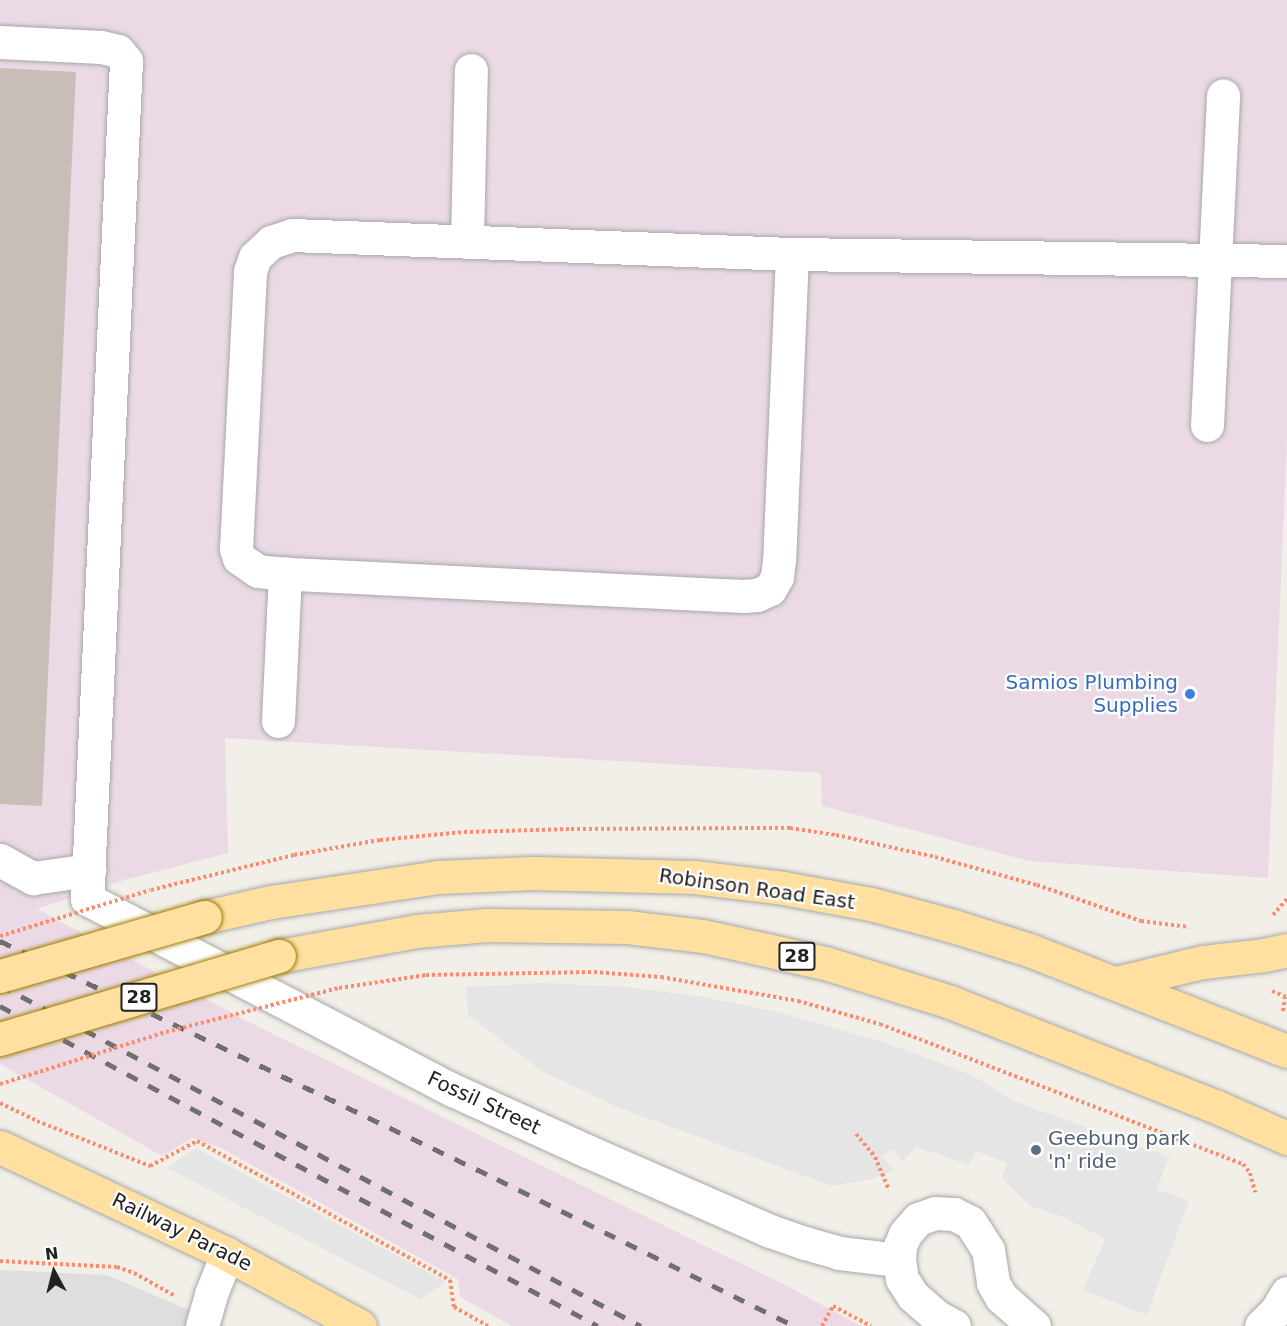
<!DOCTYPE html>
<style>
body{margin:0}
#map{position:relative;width:1287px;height:1326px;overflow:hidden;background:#f2efe8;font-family:"DejaVu Sans",sans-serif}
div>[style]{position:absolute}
.residential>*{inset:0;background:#dfdede}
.industrial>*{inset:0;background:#ebdae6}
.parking>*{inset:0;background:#e5e5e5}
.building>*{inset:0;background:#c7bfb7}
.path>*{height:4px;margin-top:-2px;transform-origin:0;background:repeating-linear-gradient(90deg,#fe8b6d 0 3px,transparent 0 6px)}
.roads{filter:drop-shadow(0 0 2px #a8a8a8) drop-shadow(0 0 2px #a8a8a8)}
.minor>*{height:33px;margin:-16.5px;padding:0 16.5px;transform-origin:16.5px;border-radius:16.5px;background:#fff}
.major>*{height:33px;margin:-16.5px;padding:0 16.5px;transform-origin:16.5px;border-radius:16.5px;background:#ffe0a0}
.rail>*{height:4.5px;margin-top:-2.25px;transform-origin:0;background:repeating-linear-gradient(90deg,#6f6f6f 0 12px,transparent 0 24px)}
.path-bridge>*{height:4px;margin-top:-2px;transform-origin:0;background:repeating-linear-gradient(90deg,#fe8b6d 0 3px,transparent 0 6px)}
.bridges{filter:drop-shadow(0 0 2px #9f7b00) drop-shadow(0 0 2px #9f7b00)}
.major-bridge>*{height:33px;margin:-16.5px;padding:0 16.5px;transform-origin:16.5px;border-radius:16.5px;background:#ffe0a0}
.dots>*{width:16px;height:16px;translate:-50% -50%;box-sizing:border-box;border:3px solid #fff;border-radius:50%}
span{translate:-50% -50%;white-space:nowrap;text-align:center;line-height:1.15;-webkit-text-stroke:4.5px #fff;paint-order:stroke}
.shield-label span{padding:2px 4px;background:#fff;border:2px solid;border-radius:4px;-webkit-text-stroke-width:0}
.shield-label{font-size:18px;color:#212121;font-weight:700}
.shop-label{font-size:20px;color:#366cbe}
.right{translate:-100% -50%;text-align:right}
.street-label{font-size:20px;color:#212121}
.service-label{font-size:20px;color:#4e5e75}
.left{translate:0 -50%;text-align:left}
.north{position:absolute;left:24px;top:1242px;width:60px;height:60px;-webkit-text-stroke:4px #fff;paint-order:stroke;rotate:353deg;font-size:16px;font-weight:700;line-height:24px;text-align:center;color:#212121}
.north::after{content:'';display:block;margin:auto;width:21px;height:27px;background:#212121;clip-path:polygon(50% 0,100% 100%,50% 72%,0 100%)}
</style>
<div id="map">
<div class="residential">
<div style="clip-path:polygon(0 1270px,107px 1275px,226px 1326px,0 1326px)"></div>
</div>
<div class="industrial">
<div style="clip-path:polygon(0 0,1287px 0,1287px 440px,1268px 878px,1029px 861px,822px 806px,821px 773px,225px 738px,228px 853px,128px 879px,37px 909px,247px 1021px,789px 1287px,861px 1326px,512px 1326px,460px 1297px,458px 1279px,219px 1147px,192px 1138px,162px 1156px,0 1064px)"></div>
</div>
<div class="parking">
<div style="clip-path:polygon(542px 983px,626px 987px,704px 997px,782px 1013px,880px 1041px,970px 1074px,1014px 1101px,1169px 1157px,1157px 1189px,1189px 1201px,1147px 1315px,1083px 1290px,1105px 1239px,1067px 1219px,1029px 1205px,1002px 1178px,1007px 1163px,976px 1151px,969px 1165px,916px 1147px,903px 1161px,891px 1149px,882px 1157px,894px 1170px,872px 1179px,832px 1186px,617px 1107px,540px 1070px,468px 1015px,466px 987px)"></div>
<div style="clip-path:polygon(196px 1148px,446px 1282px,420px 1299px,167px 1168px)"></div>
</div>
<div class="building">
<div style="clip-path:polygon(0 68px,76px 72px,42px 806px,0 804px)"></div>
</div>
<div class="path">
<div style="left:151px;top:890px;width:147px;rotate:-13.8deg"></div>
<div style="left:294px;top:855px;width:87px;rotate:-9.9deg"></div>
<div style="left:380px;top:840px;width:84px;rotate:-5.4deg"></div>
<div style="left:464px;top:832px;width:107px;rotate:-1.6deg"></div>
<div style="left:571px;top:829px;width:219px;rotate:-0.3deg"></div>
<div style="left:790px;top:828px;width:47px;rotate:8.7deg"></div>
<div style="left:836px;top:835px;width:101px;rotate:12.5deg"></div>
<div style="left:935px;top:857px;width:106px;rotate:15.4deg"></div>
<div style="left:1037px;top:885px;width:110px;rotate:19.1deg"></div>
<div style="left:1141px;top:921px;width:48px;rotate:7.1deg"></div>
<div style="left:1273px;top:915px;width:21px;rotate:-49deg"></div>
<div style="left:339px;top:988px;width:88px;rotate:-8.5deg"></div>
<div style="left:426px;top:975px;width:168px;rotate:-1deg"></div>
<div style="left:594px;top:972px;width:67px;rotate:4.3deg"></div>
<div style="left:661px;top:977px;width:139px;rotate:9.9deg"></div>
<div style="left:798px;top:1001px;width:85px;rotate:15.7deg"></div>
<div style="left:880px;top:1024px;width:389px;rotate:21.1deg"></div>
<div style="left:1243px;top:1164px;width:11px;rotate:52deg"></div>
<div style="left:1250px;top:1173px;width:20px;rotate:75deg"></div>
<div style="left:1272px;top:991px;width:16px;rotate:22deg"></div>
<div style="left:1283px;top:1011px;width:14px;rotate:-82deg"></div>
<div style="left:0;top:1103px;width:41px;rotate:25.9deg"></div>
<div style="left:37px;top:1121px;width:122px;rotate:21.7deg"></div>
<div style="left:150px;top:1166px;width:53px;rotate:-28deg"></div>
<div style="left:197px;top:1141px;width:289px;rotate:28.8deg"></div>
<div style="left:450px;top:1280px;width:27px;rotate:82deg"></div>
<div style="left:454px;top:1307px;width:39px;rotate:29deg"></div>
<div style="left:856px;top:1134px;width:30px;rotate:50deg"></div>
<div style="left:875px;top:1157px;width:36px;rotate:67deg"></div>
<div style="left:0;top:1261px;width:117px;rotate:2.9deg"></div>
<div style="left:117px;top:1267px;width:18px;rotate:19deg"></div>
<div style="left:134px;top:1273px;width:47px;rotate:29.3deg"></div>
<div style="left:822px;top:1326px;width:23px;rotate:-61deg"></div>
<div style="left:833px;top:1306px;width:43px;rotate:27.8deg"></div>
</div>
<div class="roads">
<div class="minor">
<div style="left:0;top:42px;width:101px;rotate:2.8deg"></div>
<div style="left:101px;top:47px;width:17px;rotate:13deg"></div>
<div style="left:118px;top:51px;width:13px;rotate:51deg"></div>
<div style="left:126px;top:61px;width:839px;rotate:92.66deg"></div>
<div style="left:87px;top:899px;width:413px;rotate:27.6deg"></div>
<div style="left:453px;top:1090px;width:147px;rotate:24.5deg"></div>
<div style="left:587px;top:1151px;width:200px;rotate:23.6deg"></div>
<div style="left:770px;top:1231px;width:37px;rotate:19deg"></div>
<div style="left:805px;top:1243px;width:35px;rotate:16deg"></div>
<div style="left:839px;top:1253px;width:60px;rotate:6.7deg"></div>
<div style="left:467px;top:240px;width:170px;rotate:-88.7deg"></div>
<div style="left:792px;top:254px;width:306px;rotate:92.4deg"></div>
<div style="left:779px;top:560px;width:17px;rotate:97deg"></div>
<div style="left:777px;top:577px;width:14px;rotate:120deg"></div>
<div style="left:770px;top:589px;width:14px;rotate:155deg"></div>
<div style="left:757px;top:595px;width:14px;rotate:176deg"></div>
<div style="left:743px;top:596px;width:468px;rotate:-177.2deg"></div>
<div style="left:276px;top:573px;width:18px;rotate:-174deg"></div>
<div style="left:258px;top:571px;width:23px;rotate:-146deg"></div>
<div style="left:239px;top:558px;width:9px;rotate:-108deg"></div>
<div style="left:236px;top:549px;width:278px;rotate:-87.1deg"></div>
<div style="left:250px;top:271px;width:15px;rotate:-70deg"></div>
<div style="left:255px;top:257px;width:22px;rotate:-43deg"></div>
<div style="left:271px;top:242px;width:22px;rotate:-18deg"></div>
<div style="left:292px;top:235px;width:500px;rotate:2.18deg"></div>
<div style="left:792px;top:254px;width:495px;rotate:0.8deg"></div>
<div style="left:1207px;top:425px;width:330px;rotate:-87.2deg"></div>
<div style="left:278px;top:721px;width:148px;rotate:-87.3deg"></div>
<div style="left:0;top:860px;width:38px;rotate:29deg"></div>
<div style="left:33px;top:878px;width:57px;rotate:-8.1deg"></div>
<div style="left:202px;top:1326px;width:33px;rotate:-74deg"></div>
<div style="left:211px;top:1294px;width:43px;rotate:-68.2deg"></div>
<div style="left:954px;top:1326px;width:21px;rotate:-151deg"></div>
<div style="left:936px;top:1316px;width:30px;rotate:-139deg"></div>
<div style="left:913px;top:1296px;width:20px;rotate:-123deg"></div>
<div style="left:902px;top:1279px;width:19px;rotate:-99deg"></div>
<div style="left:899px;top:1260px;width:14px;rotate:-86deg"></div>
<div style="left:900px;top:1246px;width:13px;rotate:-67deg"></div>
<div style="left:905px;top:1234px;width:20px;rotate:-49deg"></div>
<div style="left:918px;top:1219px;width:18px;rotate:-19deg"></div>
<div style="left:935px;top:1213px;width:19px;rotate:3deg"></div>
<div style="left:954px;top:1214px;width:18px;rotate:27deg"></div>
<div style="left:970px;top:1222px;width:33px;rotate:57deg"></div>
<div style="left:988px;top:1250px;width:33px;rotate:81deg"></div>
<div style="left:993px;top:1283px;width:16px;rotate:60deg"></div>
<div style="left:1001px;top:1297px;width:44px;rotate:41.3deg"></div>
<div style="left:1261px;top:1326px;width:21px;rotate:-45deg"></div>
<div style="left:1276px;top:1311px;width:21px;rotate:-59deg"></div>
</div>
<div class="major">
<div style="left:205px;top:917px;width:68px;rotate:-12.8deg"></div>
<div style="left:271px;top:902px;width:169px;rotate:-8.5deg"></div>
<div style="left:438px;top:877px;width:94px;rotate:-2.4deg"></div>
<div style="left:532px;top:873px;width:162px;rotate:1.4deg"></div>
<div style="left:694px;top:877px;width:90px;rotate:7deg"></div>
<div style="left:783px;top:888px;width:89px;rotate:10.3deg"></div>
<div style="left:871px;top:904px;width:85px;rotate:15deg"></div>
<div style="left:953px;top:926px;width:80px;rotate:17.5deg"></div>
<div style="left:1029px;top:950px;width:277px;rotate:21.4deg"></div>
<div style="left:279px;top:956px;width:139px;rotate:-10.3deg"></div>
<div style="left:416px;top:931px;width:71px;rotate:-4.8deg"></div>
<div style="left:487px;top:925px;width:140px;rotate:0.8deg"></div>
<div style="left:627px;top:927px;width:77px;rotate:6.8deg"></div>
<div style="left:703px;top:936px;width:125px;rotate:12.5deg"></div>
<div style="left:825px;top:963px;width:131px;rotate:17.3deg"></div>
<div style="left:950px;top:1002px;width:287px;rotate:21.5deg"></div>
<div style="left:1217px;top:1107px;width:77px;rotate:23.9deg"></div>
<div style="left:1116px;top:983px;width:89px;rotate:-13.6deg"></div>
<div style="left:1203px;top:962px;width:61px;rotate:-6.5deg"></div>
<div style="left:1264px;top:955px;width:24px;rotate:-12deg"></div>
<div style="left:0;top:1147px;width:251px;rotate:25.2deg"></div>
<div style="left:227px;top:1254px;width:151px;rotate:28.4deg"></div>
</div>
</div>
<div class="rail">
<div style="left:0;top:941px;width:551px;rotate:25.59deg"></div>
<div style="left:497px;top:1179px;width:332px;rotate:26.3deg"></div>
<div style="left:0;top:985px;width:726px;rotate:28.01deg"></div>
<div style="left:0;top:1006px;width:678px;rotate:28.15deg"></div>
</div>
<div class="path-bridge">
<div style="left:0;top:936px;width:157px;rotate:-17deg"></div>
<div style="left:0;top:1084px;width:174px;rotate:-17.4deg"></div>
<div style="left:166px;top:1032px;width:179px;rotate:-14.3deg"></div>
</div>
<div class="bridges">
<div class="major-bridge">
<div style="left:0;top:976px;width:213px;rotate:-16.1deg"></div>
<div style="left:0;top:1039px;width:291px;rotate:-16.6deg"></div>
</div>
</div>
<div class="dots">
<div style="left:1190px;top:694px;background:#3f7fe0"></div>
<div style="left:1036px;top:1150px;background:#5c6f8a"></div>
</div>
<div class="shield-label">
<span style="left:797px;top:956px">28</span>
<span style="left:139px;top:997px">28</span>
</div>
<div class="shop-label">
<span class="right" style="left:1178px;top:694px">Samios Plumbing<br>Supplies</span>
</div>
<div class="street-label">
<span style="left:757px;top:889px;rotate:8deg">Robinson Road East</span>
<span style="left:484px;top:1103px;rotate:25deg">Fossil Street</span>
<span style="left:182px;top:1232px;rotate:26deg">Railway Parade</span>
</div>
<div class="service-label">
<span class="left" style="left:1048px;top:1150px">Geebung park<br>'n' ride</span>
</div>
<div class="north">N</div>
</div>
